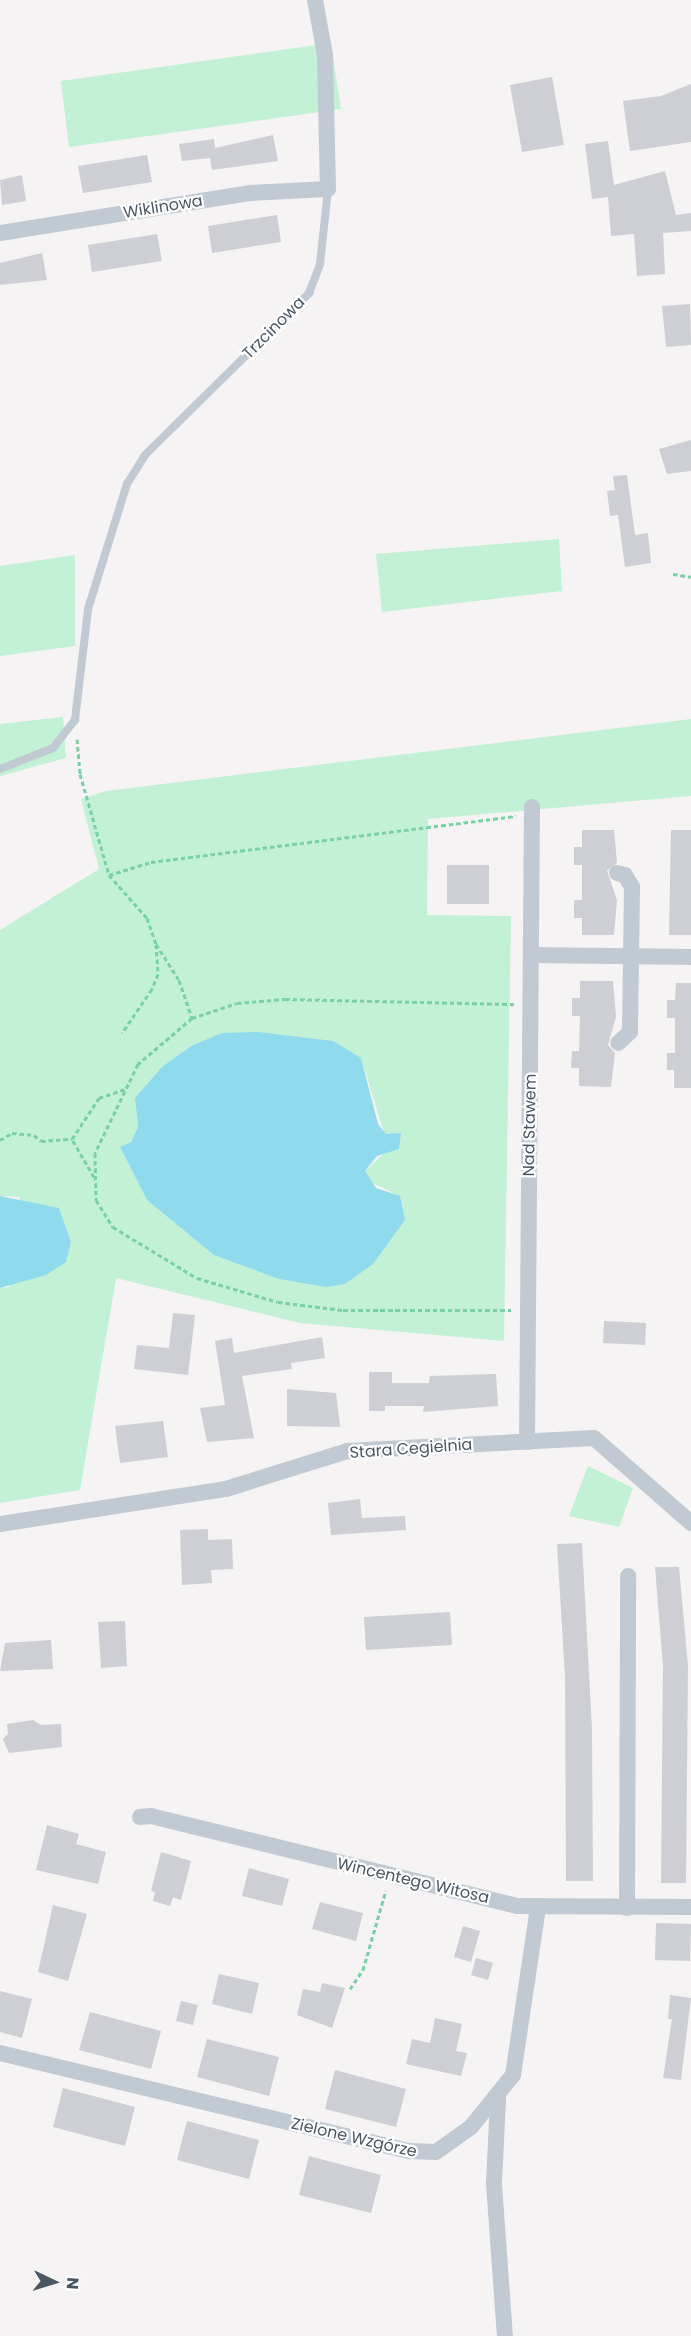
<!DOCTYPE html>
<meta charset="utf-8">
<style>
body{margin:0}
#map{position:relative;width:691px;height:2336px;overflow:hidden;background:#f5f3f3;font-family:Poppins,sans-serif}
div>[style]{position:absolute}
.green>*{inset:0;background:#c3f1d5}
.water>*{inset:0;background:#90daee}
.building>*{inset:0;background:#cdcfd5}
.path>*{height:3px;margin-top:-1.5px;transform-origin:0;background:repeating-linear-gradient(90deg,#7ad0a6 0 4.5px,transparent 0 7.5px)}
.service>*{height:8px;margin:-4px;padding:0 4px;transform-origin:4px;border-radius:4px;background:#c1cad2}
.minor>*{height:16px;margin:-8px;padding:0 8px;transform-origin:8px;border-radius:8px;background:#c1cad2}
span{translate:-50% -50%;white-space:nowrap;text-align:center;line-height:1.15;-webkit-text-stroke:4.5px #fff;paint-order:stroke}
.street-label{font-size:16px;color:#4a5661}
.north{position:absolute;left:24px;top:2252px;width:60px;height:60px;-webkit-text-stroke:4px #fff;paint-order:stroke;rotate:94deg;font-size:16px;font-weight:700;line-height:24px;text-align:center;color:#4a5661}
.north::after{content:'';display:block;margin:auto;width:21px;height:27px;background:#4a5661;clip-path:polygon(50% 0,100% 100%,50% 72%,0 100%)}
</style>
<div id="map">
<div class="green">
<div style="clip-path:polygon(331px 43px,341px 109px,69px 147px,61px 81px)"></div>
<div style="clip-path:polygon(559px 539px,562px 591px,382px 612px,376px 554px)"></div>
<div style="clip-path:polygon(75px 555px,75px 646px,0 656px,0 566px)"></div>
<div style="clip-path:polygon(63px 717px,66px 758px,0 776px,0 724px)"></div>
<div style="clip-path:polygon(evenodd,691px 719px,691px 796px,428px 819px,427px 915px,511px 916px,504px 1341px,300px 1323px,116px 1278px,80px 1490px,0 1503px,0 1288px,9px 1287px,20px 1197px,0 1196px,0 930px,99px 869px,81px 799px,106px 791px,691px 719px,361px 1058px,389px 1149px,365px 1171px,367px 1180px,399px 1196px,161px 1210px,147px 1200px,120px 1147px,131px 1142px,138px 1127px,135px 1097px,361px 1058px)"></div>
<div style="clip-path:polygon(588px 1466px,633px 1488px,619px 1527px,569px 1516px)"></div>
</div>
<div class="water">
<div style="clip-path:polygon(258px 1032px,333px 1041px,361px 1058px,378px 1124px,386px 1134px,401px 1133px,399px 1149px,377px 1156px,365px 1171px,376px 1188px,400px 1196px,405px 1220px,373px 1264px,345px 1284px,326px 1287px,279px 1279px,214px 1255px,147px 1200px,120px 1147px,131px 1142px,138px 1127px,135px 1098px,162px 1067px,191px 1046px,222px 1033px)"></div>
<div style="clip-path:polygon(0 1196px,59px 1208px,71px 1242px,66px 1262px,46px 1275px,0 1288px)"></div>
</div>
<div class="building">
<div style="clip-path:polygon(552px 77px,564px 145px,522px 152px,510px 85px)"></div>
<div style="clip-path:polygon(691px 84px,691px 142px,630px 151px,623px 101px,661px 96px)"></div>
<div style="clip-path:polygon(273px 135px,278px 161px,212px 170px,210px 158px,182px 161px,179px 144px,214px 139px,215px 148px)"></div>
<div style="clip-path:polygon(608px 141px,614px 185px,665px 171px,676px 215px,691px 213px,691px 231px,663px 233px,665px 274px,637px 276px,634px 234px,611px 236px,608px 197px,592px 199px,585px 144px)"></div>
<div style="clip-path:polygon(147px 155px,152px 182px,83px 193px,78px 166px)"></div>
<div style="clip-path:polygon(22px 175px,26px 201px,2px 205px,0 180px)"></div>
<div style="clip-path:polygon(277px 215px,281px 242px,212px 253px,208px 226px)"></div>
<div style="clip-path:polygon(157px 234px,162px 261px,92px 272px,88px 245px)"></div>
<div style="clip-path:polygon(42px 253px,47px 280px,0 285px,0 263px)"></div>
<div style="clip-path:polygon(690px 304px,691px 345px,666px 347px,662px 306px)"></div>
<div style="clip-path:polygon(691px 440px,691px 471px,667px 474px,659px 449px)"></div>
<div style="clip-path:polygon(627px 475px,635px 535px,648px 533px,651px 563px,625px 567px,618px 515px,610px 516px,607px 491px,615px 490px,613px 476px)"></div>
<div style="clip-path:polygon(582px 830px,614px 830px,617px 863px,607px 871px,617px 900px,614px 935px,582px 935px,582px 918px,574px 918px,574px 900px,582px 900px,582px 865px,574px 865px,574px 847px,582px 847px)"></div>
<div style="clip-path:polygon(671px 830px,691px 830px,691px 935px,669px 935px)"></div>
<div style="clip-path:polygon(447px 865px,489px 865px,489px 904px,447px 904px)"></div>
<div style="clip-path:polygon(580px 981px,613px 981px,616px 1017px,608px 1045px,615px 1053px,611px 1087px,579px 1086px,579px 1068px,571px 1068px,572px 1051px,579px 1051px,580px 1016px,572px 1016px,572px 998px,580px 998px)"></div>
<div style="clip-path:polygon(676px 983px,691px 983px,691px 1088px,674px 1088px,674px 1070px,667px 1070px,667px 1053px,675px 1053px,675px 1018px,667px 1018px,667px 1000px,675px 1000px)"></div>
<div style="clip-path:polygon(173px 1313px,195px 1315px,188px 1375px,134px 1369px,137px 1345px,169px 1348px)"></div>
<div style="clip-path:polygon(604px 1321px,646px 1323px,645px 1345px,603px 1343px)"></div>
<div style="clip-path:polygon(322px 1337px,325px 1358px,291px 1363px,292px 1369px,242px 1376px,254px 1438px,207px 1442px,200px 1408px,225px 1405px,215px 1341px,232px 1338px,234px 1353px)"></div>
<div style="clip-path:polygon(369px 1372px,392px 1372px,392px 1383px,429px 1383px,430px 1376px,496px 1374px,498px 1406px,423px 1412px,424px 1406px,385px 1406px,385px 1411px,369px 1411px)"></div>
<div style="clip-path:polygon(287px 1389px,336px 1393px,340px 1427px,287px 1426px)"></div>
<div style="clip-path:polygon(163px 1421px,168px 1457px,120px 1463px,115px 1426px)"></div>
<div style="clip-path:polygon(360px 1499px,362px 1518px,405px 1516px,406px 1530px,331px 1535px,328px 1503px)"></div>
<div style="clip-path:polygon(208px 1529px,208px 1540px,232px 1539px,233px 1569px,211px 1570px,212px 1583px,182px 1585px,180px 1530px)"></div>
<div style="clip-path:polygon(582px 1543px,592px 1729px,593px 1881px,566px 1881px,565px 1677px,557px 1544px)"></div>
<div style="clip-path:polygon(655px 1567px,679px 1567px,688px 1666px,686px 1883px,661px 1883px,663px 1666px)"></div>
<div style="clip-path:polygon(450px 1612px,452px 1645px,366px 1650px,364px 1617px)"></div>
<div style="clip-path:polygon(125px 1621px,127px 1666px,101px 1668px,98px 1622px)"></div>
<div style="clip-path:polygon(51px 1640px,53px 1669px,0 1671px,5px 1643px)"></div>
<div style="clip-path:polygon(33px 1720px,41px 1725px,61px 1724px,62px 1747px,9px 1753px,3px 1739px,8px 1734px,7px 1724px)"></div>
<div style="clip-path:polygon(47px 1825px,79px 1834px,76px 1844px,106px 1852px,98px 1884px,36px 1870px)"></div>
<div style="clip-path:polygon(161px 1852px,191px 1861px,181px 1900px,173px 1897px,170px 1906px,153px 1901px,155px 1892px,151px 1891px)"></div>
<div style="clip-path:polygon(249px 1868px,289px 1879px,282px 1906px,242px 1896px)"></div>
<div style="clip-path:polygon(320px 1902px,363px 1913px,356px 1941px,312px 1929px)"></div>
<div style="clip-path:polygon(53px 1905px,87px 1914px,68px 1981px,38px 1972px)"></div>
<div style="clip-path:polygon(656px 1923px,691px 1924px,690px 1961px,655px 1960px)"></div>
<div style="clip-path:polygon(463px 1926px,480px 1931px,471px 1962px,454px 1957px)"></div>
<div style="clip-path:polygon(476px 1958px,493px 1963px,488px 1980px,471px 1975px)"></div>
<div style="clip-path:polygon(219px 1974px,259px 1983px,252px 2014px,212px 2004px)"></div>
<div style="clip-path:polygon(322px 1983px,345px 1988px,332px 2028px,297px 2015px,303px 1989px,320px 1992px)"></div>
<div style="clip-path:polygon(0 1991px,32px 1999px,22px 2038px,0 2032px)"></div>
<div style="clip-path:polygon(670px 1995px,691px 1998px,681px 2080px,663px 2078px,672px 2019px,668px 2019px)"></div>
<div style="clip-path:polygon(181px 2001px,198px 2005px,193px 2025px,176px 2021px)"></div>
<div style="clip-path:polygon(90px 2012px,161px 2031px,151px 2069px,79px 2050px)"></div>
<div style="clip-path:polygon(435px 2018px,462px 2024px,456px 2051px,467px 2053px,461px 2076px,406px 2064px,412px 2039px,430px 2043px)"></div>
<div style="clip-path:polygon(207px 2039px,279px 2057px,269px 2096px,197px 2077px)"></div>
<div style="clip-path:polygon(335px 2070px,406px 2089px,396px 2127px,325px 2109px)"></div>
<div style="clip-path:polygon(63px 2088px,135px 2107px,125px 2146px,53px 2127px)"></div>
<div style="clip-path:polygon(187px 2121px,259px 2140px,249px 2179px,177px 2160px)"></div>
<div style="clip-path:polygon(309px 2156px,381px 2175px,371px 2213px,299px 2195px)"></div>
</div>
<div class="path">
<div style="left:673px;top:574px;width:18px;rotate:9deg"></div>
<div style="left:77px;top:739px;width:35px;rotate:85deg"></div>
<div style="left:80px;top:774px;width:105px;rotate:74deg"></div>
<div style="left:109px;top:875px;width:57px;rotate:48.5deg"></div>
<div style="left:147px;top:918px;width:28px;rotate:71deg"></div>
<div style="left:156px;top:944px;width:30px;rotate:86deg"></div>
<div style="left:158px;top:974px;width:16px;rotate:112deg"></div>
<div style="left:152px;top:989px;width:53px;rotate:124.3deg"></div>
<div style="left:109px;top:875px;width:44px;rotate:-17.2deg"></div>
<div style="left:151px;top:862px;width:368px;rotate:-7.2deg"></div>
<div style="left:156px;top:944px;width:43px;rotate:57.4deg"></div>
<div style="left:179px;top:980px;width:40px;rotate:71.1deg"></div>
<div style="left:192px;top:1018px;width:71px;rotate:139.6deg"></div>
<div style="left:138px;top:1064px;width:99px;rotate:115.8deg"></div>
<div style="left:95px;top:1153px;width:47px;rotate:88.8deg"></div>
<div style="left:96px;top:1200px;width:32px;rotate:58deg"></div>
<div style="left:113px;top:1227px;width:98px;rotate:31.3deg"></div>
<div style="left:197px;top:1278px;width:84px;rotate:16.5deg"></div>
<div style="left:278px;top:1302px;width:65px;rotate:7deg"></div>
<div style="left:343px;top:1310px;width:168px"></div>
<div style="left:192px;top:1018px;width:47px;rotate:-18.4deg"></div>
<div style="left:237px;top:1003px;width:48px;rotate:-4.8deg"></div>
<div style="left:285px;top:999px;width:229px;rotate:1.3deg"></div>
<div style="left:0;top:1140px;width:14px;rotate:-30deg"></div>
<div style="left:12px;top:1133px;width:22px;rotate:5deg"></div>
<div style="left:34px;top:1135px;width:9px;rotate:41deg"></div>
<div style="left:41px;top:1141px;width:31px;rotate:-4deg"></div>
<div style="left:94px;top:1177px;width:44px;rotate:-120.1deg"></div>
<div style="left:72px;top:1139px;width:49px;rotate:-56.6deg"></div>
<div style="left:99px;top:1098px;width:28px;rotate:-19deg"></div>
<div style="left:350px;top:1989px;width:23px;rotate:-56deg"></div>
<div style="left:363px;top:1970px;width:83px;rotate:-74deg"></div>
</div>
<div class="service">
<div style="left:0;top:769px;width:57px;rotate:-21.6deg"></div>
<div style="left:53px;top:748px;width:36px;rotate:-52deg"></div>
<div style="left:75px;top:720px;width:112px;rotate:-83.3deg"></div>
<div style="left:88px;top:609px;width:131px;rotate:-72.7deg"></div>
<div style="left:127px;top:484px;width:34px;rotate:-58deg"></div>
<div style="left:145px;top:455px;width:231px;rotate:-44.6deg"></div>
<div style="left:309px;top:293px;width:31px;rotate:-69deg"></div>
<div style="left:320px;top:264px;width:75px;rotate:-83.9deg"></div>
</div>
<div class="minor">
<div style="left:0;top:233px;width:254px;rotate:-9.1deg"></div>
<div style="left:251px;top:193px;width:77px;rotate:-3deg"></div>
<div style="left:328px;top:189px;width:134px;rotate:-91.3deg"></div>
<div style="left:325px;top:55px;width:56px;rotate:-100.3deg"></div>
<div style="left:617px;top:873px;width:8px;rotate:14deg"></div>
<div style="left:625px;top:875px;width:14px;rotate:60deg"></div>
<div style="left:632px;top:887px;width:145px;rotate:90.8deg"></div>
<div style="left:630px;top:1032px;width:16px;rotate:137deg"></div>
<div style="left:531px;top:955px;width:160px;rotate:0.7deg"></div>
<div style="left:527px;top:1442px;width:635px;rotate:-89.55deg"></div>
<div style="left:0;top:1524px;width:229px;rotate:-8.8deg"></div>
<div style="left:226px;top:1489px;width:127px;rotate:-17.4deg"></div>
<div style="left:347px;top:1451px;width:247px;rotate:-3deg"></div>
<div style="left:594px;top:1438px;width:129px;rotate:41.2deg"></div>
<div style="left:140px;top:1817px;width:11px;rotate:-5deg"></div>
<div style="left:151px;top:1816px;width:377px;rotate:13.8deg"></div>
<div style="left:517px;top:1906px;width:174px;rotate:0.3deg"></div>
<div style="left:627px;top:1908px;width:332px;rotate:-89.8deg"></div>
<div style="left:0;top:2053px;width:421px;rotate:13.5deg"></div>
<div style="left:409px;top:2151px;width:27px;rotate:2deg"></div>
<div style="left:436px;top:2152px;width:43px;rotate:-35.5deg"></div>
<div style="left:471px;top:2127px;width:67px;rotate:-51.1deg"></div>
<div style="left:513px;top:2075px;width:169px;rotate:-81.5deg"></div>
<div style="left:498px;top:2099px;width:85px;rotate:92.7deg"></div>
<div style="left:494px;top:2184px;width:152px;rotate:85.9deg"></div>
</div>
<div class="street-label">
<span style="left:163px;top:207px;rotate:-9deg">Wiklinowa</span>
<span style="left:274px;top:328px;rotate:-45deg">Trzcinowa</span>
<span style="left:530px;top:1125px;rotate:-89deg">Nad Stawem</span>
<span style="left:411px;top:1449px;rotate:-4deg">Stara Cegielnia</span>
<span style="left:413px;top:1881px;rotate:13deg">Wincentego Witosa</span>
<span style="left:354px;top:2138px;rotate:13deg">Zielone Wzgórze</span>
</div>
<div class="north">N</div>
</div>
